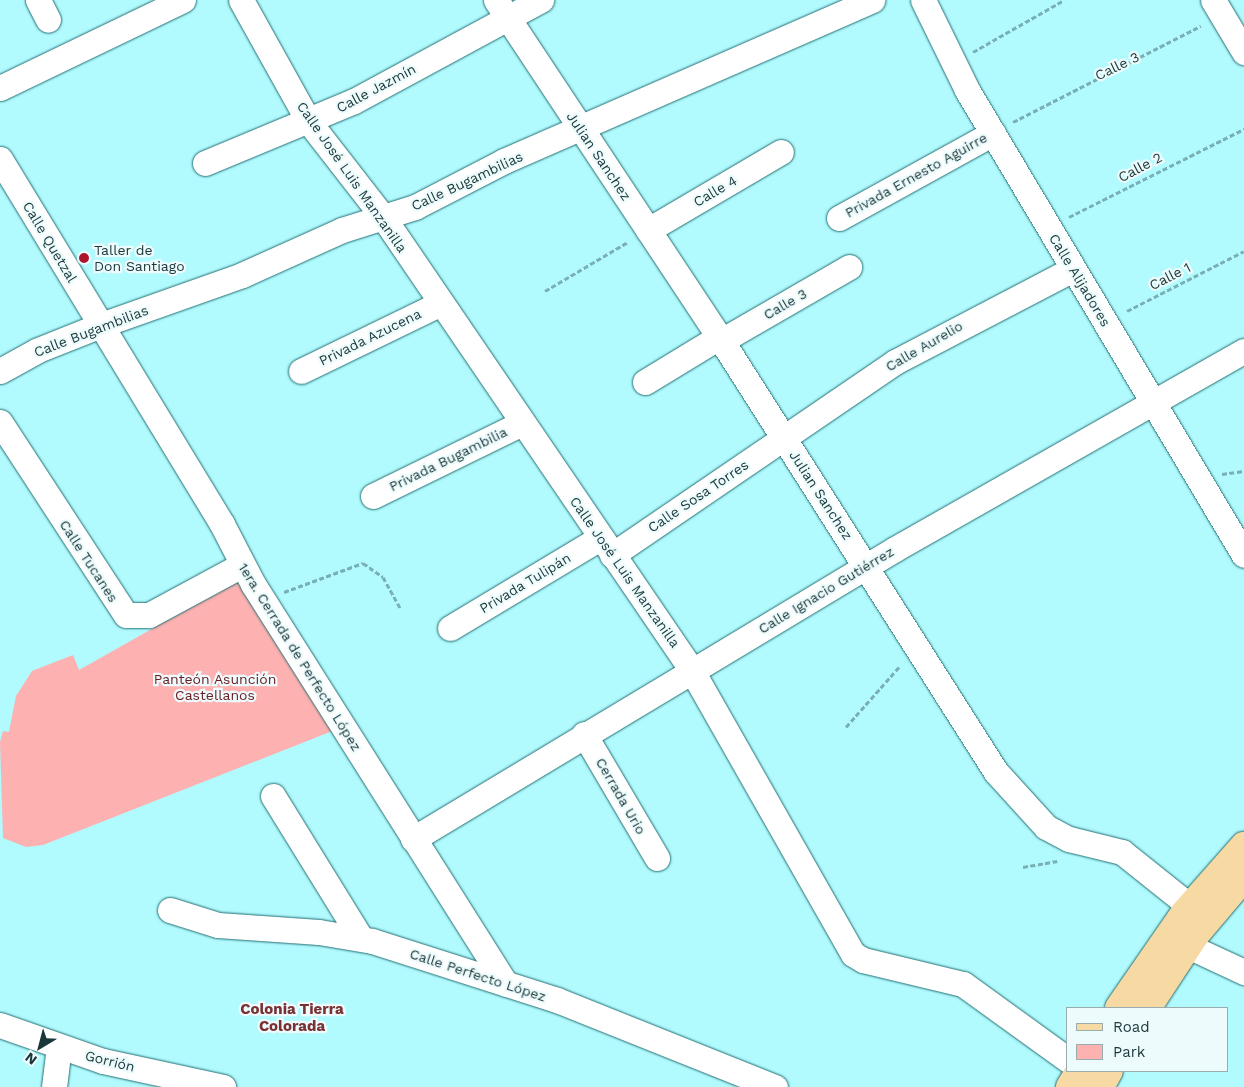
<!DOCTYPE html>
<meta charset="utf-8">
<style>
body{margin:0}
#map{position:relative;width:1244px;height:1087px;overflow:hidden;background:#b1fafe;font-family:"Work Sans",sans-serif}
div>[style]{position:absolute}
.green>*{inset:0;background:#fdb1b0}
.path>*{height:3px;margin-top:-1.5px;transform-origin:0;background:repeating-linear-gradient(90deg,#78b0b4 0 5px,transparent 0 7.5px)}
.roads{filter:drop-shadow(0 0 1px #236f73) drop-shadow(0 0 1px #236f73)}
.minor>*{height:25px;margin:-12.5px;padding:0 12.5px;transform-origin:12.5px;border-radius:12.5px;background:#fff}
.major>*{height:28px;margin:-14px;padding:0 14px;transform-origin:14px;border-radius:14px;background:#f7d9a3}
.dots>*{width:14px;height:14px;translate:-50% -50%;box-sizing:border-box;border:2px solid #eefbfc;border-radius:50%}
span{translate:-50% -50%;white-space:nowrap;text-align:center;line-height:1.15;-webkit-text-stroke:4.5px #eefbfc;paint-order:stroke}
.street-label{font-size:14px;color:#1a383a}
.poi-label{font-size:14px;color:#1a383a}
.left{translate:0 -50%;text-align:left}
.park-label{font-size:14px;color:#691c22}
.neighbourhood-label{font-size:15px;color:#793134;font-weight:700}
.legend{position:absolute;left:1066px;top:1007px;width:162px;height:65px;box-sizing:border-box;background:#eefbfc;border:1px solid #99adae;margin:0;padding:6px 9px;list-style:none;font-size:15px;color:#1a383a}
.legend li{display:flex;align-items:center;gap:10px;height:25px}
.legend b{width:25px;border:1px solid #99adae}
.north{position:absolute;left:15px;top:1022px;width:50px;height:50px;-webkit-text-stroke:4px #eefbfc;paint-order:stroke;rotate:217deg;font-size:14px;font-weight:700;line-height:20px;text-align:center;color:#1a383a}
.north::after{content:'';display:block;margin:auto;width:18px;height:22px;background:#1a383a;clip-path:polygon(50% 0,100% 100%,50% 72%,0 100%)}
</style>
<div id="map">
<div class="green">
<div style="clip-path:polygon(244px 577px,340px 728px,43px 845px,26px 847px,3px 838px,0 742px,3px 731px,9px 732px,16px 696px,32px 671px,73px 655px,79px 670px)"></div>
</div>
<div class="path">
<div style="left:973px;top:52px;width:105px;rotate:-29.7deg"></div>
<div style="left:1013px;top:122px;width:211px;rotate:-27.1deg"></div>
<div style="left:1069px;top:217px;width:196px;rotate:-26.7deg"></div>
<div style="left:545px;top:291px;width:96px;rotate:-30.6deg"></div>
<div style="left:1127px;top:311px;width:131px;rotate:-27.1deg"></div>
<div style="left:1222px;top:474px;width:22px;rotate:-8deg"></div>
<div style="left:284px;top:592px;width:84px;rotate:-20.2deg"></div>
<div style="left:363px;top:563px;width:24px;rotate:35deg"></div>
<div style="left:383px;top:577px;width:35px;rotate:61deg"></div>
<div style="left:846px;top:727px;width:81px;rotate:-48.5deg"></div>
<div style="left:1023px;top:867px;width:35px;rotate:-10deg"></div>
</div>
<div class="roads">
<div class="minor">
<div style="left:38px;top:0;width:22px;rotate:63deg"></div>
<div style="left:241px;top:0;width:140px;rotate:60.9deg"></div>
<div style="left:309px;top:122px;width:120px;rotate:52.1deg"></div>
<div style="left:383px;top:217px;width:547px;rotate:55.73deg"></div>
<div style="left:691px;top:669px;width:328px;rotate:60.4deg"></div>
<div style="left:853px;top:954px;width:12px;rotate:31deg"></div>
<div style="left:863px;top:960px;width:103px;rotate:13.5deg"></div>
<div style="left:963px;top:984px;width:130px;rotate:35.9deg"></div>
<div style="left:496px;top:0;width:419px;rotate:56.5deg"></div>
<div style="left:727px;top:349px;width:501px;rotate:57.55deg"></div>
<div style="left:996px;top:772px;width:74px;rotate:47.7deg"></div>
<div style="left:1046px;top:827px;width:26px;rotate:28deg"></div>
<div style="left:1069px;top:839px;width:55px;rotate:13.8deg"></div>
<div style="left:1122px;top:852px;width:107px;rotate:38.6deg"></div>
<div style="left:923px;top:0;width:100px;rotate:63.9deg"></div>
<div style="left:967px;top:90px;width:541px;rotate:59.22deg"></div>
<div style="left:1213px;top:0;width:61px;rotate:59.2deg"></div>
<div style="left:0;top:88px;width:203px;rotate:-25.7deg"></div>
<div style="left:0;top:159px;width:427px;rotate:58.7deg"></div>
<div style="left:222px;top:524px;width:68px;rotate:62.7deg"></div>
<div style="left:253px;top:584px;width:473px;rotate:57.7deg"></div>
<div style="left:205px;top:163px;width:161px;rotate:-22.6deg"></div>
<div style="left:354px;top:101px;width:213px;rotate:-28.4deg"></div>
<div style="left:839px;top:218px;width:176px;rotate:-28.9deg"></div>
<div style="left:648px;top:230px;width:154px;rotate:-30.4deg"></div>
<div style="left:721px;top:341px;width:148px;rotate:-30deg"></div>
<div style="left:0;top:371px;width:43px;rotate:-28.9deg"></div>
<div style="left:38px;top:350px;width:68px;rotate:-21.6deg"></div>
<div style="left:101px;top:325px;width:150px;rotate:-19.5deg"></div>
<div style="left:242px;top:275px;width:110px;rotate:-24.2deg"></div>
<div style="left:342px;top:230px;width:77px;rotate:-17.5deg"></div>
<div style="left:415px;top:207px;width:100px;rotate:-27.3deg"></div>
<div style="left:504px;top:161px;width:402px;rotate:-23.6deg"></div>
<div style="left:301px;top:371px;width:153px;rotate:-25.9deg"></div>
<div style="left:645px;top:382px;width:87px;rotate:-31.3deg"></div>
<div style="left:0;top:422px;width:230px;rotate:56.9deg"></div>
<div style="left:126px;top:615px;width:23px"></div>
<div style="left:149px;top:615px;width:106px;rotate:-28.3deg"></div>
<div style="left:373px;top:496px;width:166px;rotate:-26.1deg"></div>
<div style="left:612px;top:555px;width:343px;rotate:-34.3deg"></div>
<div style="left:895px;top:362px;width:201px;rotate:-27.6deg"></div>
<div style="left:450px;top:628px;width:175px;rotate:-31deg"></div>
<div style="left:584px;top:734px;width:144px;rotate:59.5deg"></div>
<div style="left:273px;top:796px;width:166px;rotate:58.3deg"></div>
<div style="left:413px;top:839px;width:563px;rotate:-31.03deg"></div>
<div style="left:895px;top:549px;width:401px;rotate:-29.6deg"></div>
<div style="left:170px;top:910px;width:50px;rotate:17.4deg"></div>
<div style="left:218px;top:925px;width:101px;rotate:4deg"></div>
<div style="left:319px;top:932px;width:54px;rotate:9.6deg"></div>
<div style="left:372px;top:941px;width:194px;rotate:17.7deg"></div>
<div style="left:557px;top:1000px;width:235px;rotate:21.8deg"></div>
<div style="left:1188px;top:946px;width:62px;rotate:24.9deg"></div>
<div style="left:0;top:1025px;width:109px;rotate:19.3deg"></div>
<div style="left:103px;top:1061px;width:123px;rotate:12.2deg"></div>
<div style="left:54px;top:1087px;width:38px;rotate:-83deg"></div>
</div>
<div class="major">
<div style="left:1119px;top:1008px;width:114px;rotate:-55.3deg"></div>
<div style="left:1184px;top:914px;width:91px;rotate:-48.6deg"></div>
<div style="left:1147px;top:1008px;width:87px;rotate:-56.7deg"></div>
<div style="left:1195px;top:935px;width:76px;rotate:-49.8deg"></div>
<div style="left:1070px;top:1087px;width:19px;rotate:-58deg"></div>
<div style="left:1100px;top:1087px;width:18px;rotate:-61deg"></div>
</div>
</div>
<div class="dots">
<div style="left:84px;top:258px;background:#ab152e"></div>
</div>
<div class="street-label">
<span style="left:1117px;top:66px;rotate:-26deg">Calle 3</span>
<span style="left:376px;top:88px;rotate:-28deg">Calle Jazmín</span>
<span style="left:599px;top:156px;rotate:56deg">Julian Sanchez</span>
<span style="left:1140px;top:167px;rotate:-28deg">Calle 2</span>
<span style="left:916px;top:175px;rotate:-29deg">Privada Ernesto Aguirre</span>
<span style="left:352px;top:177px;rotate:55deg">Calle José Luis Manzanilla</span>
<span style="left:467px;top:181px;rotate:-25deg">Calle Bugambilias</span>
<span style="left:715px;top:191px;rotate:-30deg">Calle 4</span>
<span style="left:50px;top:242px;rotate:59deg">Calle Quetzal</span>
<span style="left:1170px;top:276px;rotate:-27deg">Calle 1</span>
<span style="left:1080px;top:280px;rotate:59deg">Calle Alijadores</span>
<span style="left:785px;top:304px;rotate:-30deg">Calle 3</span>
<span style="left:91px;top:331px;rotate:-21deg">Calle Bugambilias</span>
<span style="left:370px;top:337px;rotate:-26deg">Privada Azucena</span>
<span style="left:924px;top:346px;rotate:-30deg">Calle Aurelio</span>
<span style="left:448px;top:459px;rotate:-26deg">Privada Bugambilia</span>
<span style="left:821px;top:495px;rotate:57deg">Julian Sanchez</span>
<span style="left:698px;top:496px;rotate:-34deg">Calle Sosa Torres</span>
<span style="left:89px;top:561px;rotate:57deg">Calle Tucanes</span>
<span style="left:625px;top:572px;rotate:55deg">Calle José Luis Manzanilla</span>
<span style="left:525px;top:583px;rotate:-31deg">Privada Tulipán</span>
<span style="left:826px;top:590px;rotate:-31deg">Calle Ignacio Gutiérrez</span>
<span style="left:300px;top:657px;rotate:58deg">1era. Cerrada de Perfecto López</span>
<span style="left:621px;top:796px;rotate:60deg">Cerrada Urio</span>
<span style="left:478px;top:975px;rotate:18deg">Calle Perfecto López</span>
<span style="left:110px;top:1061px;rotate:14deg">Gorrión</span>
</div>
<div class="poi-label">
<span class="left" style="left:94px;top:258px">Taller de<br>Don Santiago</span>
</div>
<div class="park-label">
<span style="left:215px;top:687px">Panteón Asunción<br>Castellanos</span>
</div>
<div class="neighbourhood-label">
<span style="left:292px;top:1018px">Colonia Tierra<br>Colorada</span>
</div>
<ul class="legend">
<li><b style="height:6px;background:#f7d9a3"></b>Road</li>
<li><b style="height:14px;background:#fdb1b0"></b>Park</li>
</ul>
<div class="north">N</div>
</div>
